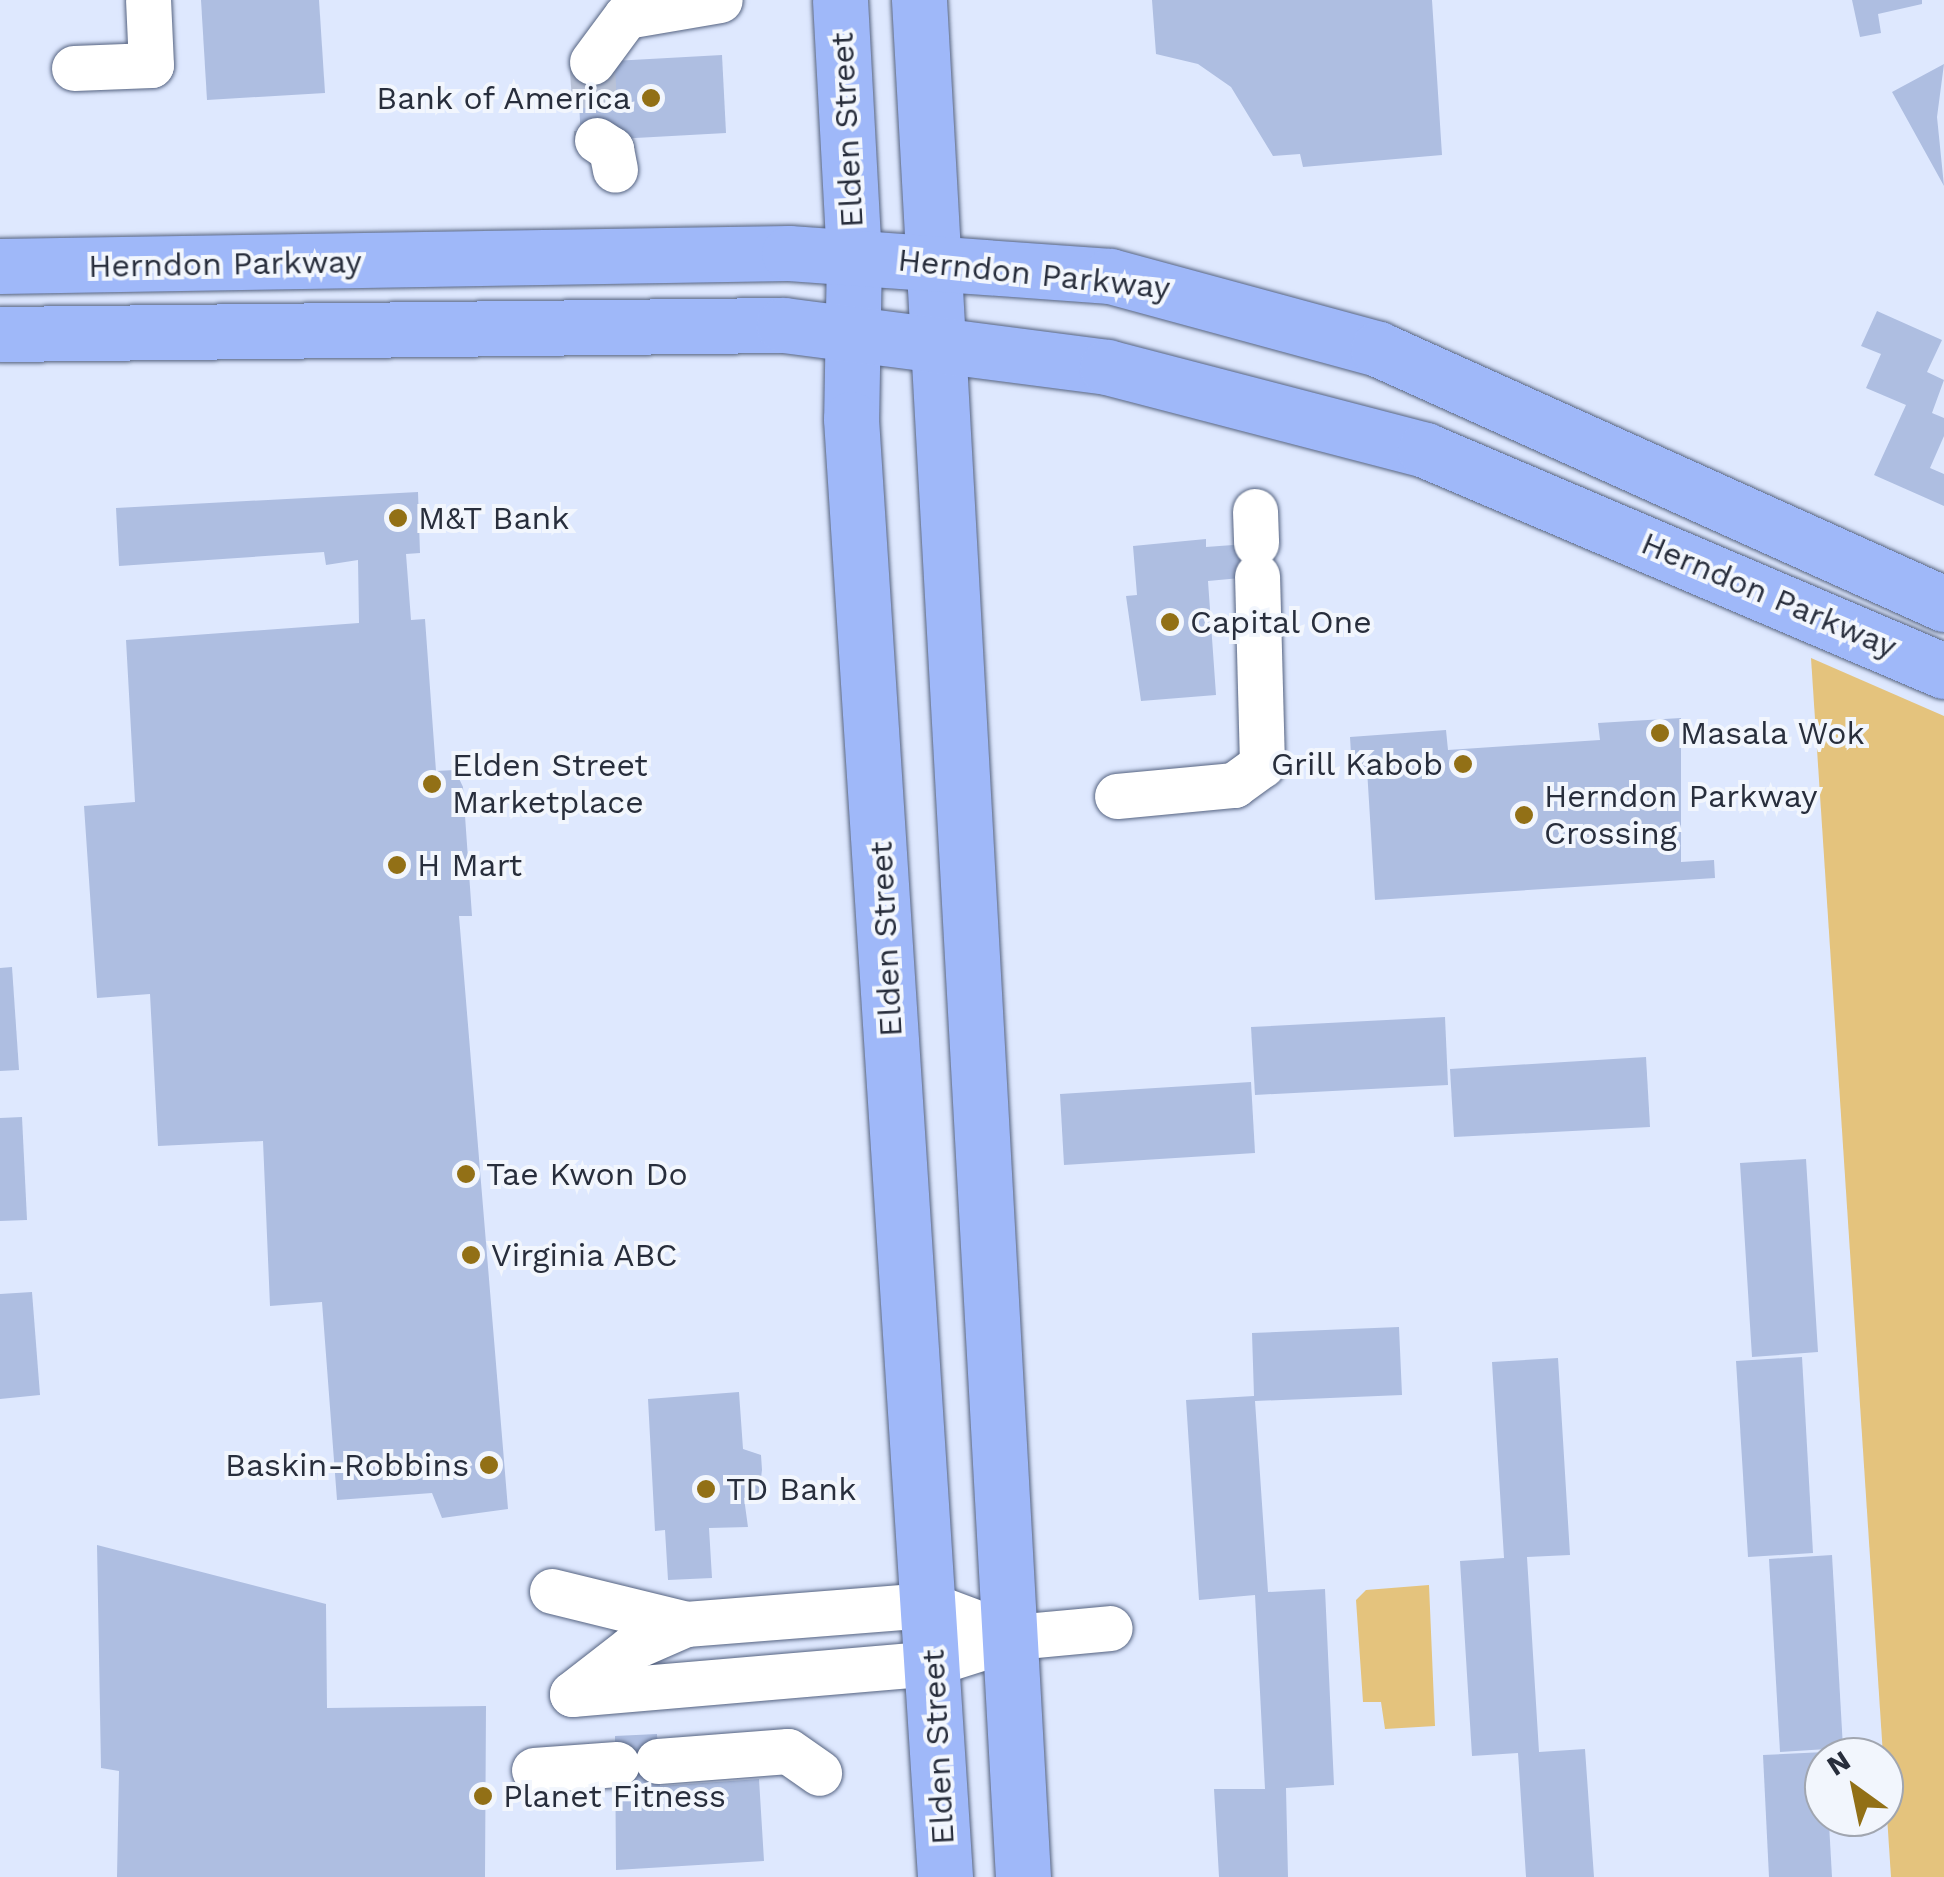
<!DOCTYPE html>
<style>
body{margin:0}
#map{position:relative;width:1944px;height:1877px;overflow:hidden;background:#dee8fe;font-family:"Work Sans",sans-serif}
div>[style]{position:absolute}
.green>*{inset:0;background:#e4c37d}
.building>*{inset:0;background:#aebee1}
.minor-tunnel>*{height:45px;margin-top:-22.5px;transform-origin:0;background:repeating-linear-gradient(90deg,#bac3d7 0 45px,transparent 0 67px)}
.roads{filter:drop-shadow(0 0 2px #556381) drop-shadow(0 0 2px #556381)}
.minor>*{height:45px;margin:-22.5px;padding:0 22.5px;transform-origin:22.5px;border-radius:22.5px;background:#fff}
.major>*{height:55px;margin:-27.5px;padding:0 27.5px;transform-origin:27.5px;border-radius:27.5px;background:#9fb8f9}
.dots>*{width:28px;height:28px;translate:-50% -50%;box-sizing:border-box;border:5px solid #f2f6fd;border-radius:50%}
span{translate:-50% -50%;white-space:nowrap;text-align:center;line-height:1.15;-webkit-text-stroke:8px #f2f6fd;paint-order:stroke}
.poi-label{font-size:32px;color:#282e3c}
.right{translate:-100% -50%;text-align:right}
.left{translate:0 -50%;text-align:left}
.street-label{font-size:32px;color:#282e3c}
.north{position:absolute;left:1804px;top:1737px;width:100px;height:100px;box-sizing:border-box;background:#f2f6fd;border:2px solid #a1a6b0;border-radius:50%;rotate:327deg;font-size:28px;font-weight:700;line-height:40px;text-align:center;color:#282e3c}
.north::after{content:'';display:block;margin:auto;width:35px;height:45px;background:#927016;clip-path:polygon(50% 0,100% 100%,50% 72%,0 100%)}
</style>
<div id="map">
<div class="green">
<div style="clip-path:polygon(1811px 658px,1944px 716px,1944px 1877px,1891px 1877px)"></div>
<div style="clip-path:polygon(1429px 1585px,1435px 1726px,1385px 1729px,1381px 1702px,1363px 1702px,1356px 1600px,1366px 1590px)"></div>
</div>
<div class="building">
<div style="clip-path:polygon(201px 0,319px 0,325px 93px,207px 100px)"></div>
<div style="clip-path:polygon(1152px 0,1432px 0,1442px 155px,1303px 167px,1300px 154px,1273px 156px,1231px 87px,1198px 64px,1156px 54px)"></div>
<div style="clip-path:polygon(1852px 0,1922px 0,1922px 4px,1878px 14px,1881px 33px,1860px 37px)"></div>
<div style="clip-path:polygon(722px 55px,726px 133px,581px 141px,577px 63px)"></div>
<div style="clip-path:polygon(1944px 64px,1937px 117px,1944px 186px,1892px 92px)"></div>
<div style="clip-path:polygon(1877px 311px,1942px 340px,1927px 372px,1944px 380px,1932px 413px,1944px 418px,1944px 436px,1930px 468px,1944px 474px,1944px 506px,1874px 475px,1906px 405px,1866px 388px,1881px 354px,1861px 346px)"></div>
<div style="clip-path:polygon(418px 492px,420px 553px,406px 554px,411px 620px,425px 619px,436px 771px,455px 770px,463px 787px,472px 916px,459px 916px,508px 1509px,442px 1518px,432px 1493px,337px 1500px,322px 1302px,270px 1306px,263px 1141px,158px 1146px,150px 994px,97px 998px,84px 806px,135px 802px,126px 640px,359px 623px,358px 560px,326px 565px,324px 552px,119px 566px,116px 508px)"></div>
<div style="clip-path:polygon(1206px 539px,1206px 547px,1260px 543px,1262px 576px,1208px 581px,1216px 695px,1141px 701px,1126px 596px,1137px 595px,1133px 546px)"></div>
<div style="clip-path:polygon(1681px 718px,1681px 862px,1714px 860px,1715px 878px,1375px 900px,1367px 769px,1352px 770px,1350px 737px,1446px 730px,1448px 750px,1600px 740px,1598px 723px)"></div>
<div style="clip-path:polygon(12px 967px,19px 1070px,0 1071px,0 968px)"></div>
<div style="clip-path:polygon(1445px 1017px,1448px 1085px,1255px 1095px,1251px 1027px)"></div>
<div style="clip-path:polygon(1646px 1057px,1650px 1127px,1454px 1137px,1450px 1069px)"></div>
<div style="clip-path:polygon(1251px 1082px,1255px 1153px,1064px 1165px,1060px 1094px)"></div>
<div style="clip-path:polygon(22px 1117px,27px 1220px,0 1221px,0 1118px)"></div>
<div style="clip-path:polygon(1806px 1159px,1818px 1352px,1752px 1357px,1740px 1163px)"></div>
<div style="clip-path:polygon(32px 1292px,40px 1395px,0 1399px,0 1294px)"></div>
<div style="clip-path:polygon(1399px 1327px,1402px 1395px,1255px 1401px,1268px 1592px,1325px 1589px,1334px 1785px,1286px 1788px,1288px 1877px,1219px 1877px,1214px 1789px,1265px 1789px,1255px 1595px,1199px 1600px,1186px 1400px,1254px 1396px,1252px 1333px)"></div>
<div style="clip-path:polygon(1802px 1357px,1813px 1553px,1748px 1557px,1736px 1361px)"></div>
<div style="clip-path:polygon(1558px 1358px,1570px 1555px,1527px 1557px,1539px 1752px,1585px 1749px,1594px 1877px,1526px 1877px,1518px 1753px,1472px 1756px,1460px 1561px,1504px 1558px,1492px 1362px)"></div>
<div style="clip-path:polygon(739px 1392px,743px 1449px,761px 1455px,762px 1470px,759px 1493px,744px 1498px,748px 1527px,709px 1528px,712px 1578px,668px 1580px,665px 1530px,655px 1531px,648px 1399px)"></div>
<div style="clip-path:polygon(97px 1545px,326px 1604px,327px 1708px,486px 1706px,485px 1877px,117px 1877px,119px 1771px,101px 1768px)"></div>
<div style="clip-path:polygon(1832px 1555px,1843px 1748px,1780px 1752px,1769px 1559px)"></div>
<div style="clip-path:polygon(657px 1734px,660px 1786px,759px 1779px,764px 1861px,616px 1870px,615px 1736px)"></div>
<div style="clip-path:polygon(1825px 1752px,1832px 1877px,1769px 1877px,1763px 1755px)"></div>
</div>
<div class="minor-tunnel">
<div style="left:592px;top:62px;width:78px;rotate:86.3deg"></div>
</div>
<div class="roads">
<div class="minor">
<div style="left:592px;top:62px;width:57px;rotate:-53.5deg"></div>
<div style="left:626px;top:16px;width:95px;rotate:-9.7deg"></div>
<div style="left:74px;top:68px;width:77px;rotate:-2.2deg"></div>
<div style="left:151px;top:65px;width:65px;rotate:-92.6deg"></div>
<div style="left:597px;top:140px;width:17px;rotate:33deg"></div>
<div style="left:611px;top:149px;width:21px;rotate:79deg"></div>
<div style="left:1255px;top:511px;width:32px;rotate:88deg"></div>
<div style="left:1117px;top:796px;width:118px;rotate:-5.4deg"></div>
<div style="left:1234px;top:785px;width:34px;rotate:-36deg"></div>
<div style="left:1262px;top:765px;width:189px;rotate:-91.5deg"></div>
<div style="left:552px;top:1591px;width:138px;rotate:13.8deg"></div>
<div style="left:686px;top:1624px;width:245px;rotate:-4.5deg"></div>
<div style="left:930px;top:1605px;width:91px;rotate:20.6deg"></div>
<div style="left:572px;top:1694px;width:362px;rotate:-4.9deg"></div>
<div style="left:933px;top:1663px;width:86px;rotate:-17.6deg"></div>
<div style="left:1015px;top:1637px;width:95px;rotate:-5.4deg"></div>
<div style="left:572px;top:1694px;width:75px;rotate:-37.9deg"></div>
<div style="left:631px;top:1648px;width:60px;rotate:-23.6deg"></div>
<div style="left:658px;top:1761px;width:130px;rotate:-4.4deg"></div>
<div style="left:788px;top:1751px;width:38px;rotate:35deg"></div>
<div style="left:534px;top:1770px;width:83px;rotate:-4.1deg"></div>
</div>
<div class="major">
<div style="left:840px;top:0;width:255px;rotate:86.9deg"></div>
<div style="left:854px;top:255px;width:164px;rotate:91deg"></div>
<div style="left:851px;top:419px;width:1461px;rotate:86.31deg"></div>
<div style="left:919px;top:0;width:1880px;rotate:86.83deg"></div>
<div style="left:0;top:266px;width:789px;rotate:-0.94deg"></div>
<div style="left:789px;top:253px;width:322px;rotate:4.1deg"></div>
<div style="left:1110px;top:276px;width:278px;rotate:15.2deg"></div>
<div style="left:1378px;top:349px;width:621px;rotate:24.25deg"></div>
<div style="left:0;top:334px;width:784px;rotate:-0.66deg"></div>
<div style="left:784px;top:325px;width:326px;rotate:7.4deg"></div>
<div style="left:1107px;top:367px;width:329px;rotate:14.6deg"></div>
<div style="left:1425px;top:450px;width:564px;rotate:23.07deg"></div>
</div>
</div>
<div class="dots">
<div style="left:651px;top:98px;background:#927016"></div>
<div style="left:398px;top:518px;background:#927016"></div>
<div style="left:1170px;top:622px;background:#927016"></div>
<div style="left:1660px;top:733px;background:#927016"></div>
<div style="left:1463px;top:764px;background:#927016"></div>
<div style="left:432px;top:784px;background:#927016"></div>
<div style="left:1524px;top:815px;background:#927016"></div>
<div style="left:397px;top:865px;background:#927016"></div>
<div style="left:466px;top:1174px;background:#927016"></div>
<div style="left:471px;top:1255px;background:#927016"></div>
<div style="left:489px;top:1465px;background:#927016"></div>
<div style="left:706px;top:1489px;background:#927016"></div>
<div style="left:483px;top:1796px;background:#927016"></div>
</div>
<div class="poi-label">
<span class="right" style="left:631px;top:98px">Bank of America</span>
<span class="left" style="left:418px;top:518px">M&amp;T Bank</span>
<span class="left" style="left:1190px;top:622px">Capital One</span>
<span class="left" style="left:1680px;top:733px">Masala Wok</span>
<span class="right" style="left:1443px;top:764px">Grill Kabob</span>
<span class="left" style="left:452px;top:784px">Elden Street<br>Marketplace</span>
<span class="left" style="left:1544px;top:815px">Herndon Parkway<br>Crossing</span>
<span class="left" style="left:417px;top:865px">H Mart</span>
<span class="left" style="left:486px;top:1174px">Tae Kwon Do</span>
<span class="left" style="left:491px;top:1255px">Virginia ABC</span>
<span class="right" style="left:469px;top:1465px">Baskin-Robbins</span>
<span class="left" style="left:726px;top:1489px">TD Bank</span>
<span class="left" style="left:503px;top:1796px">Planet Fitness</span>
</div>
<div class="street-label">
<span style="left:847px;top:130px;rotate:-93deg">Elden Street</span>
<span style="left:225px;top:264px;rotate:-1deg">Herndon Parkway</span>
<span style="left:1034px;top:274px;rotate:6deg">Herndon Parkway</span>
<span style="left:1769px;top:595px;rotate:23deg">Herndon Parkway</span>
<span style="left:886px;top:939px;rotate:-93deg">Elden Street</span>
<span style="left:938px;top:1747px;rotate:-93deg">Elden Street</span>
</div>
<div class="north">N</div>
</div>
